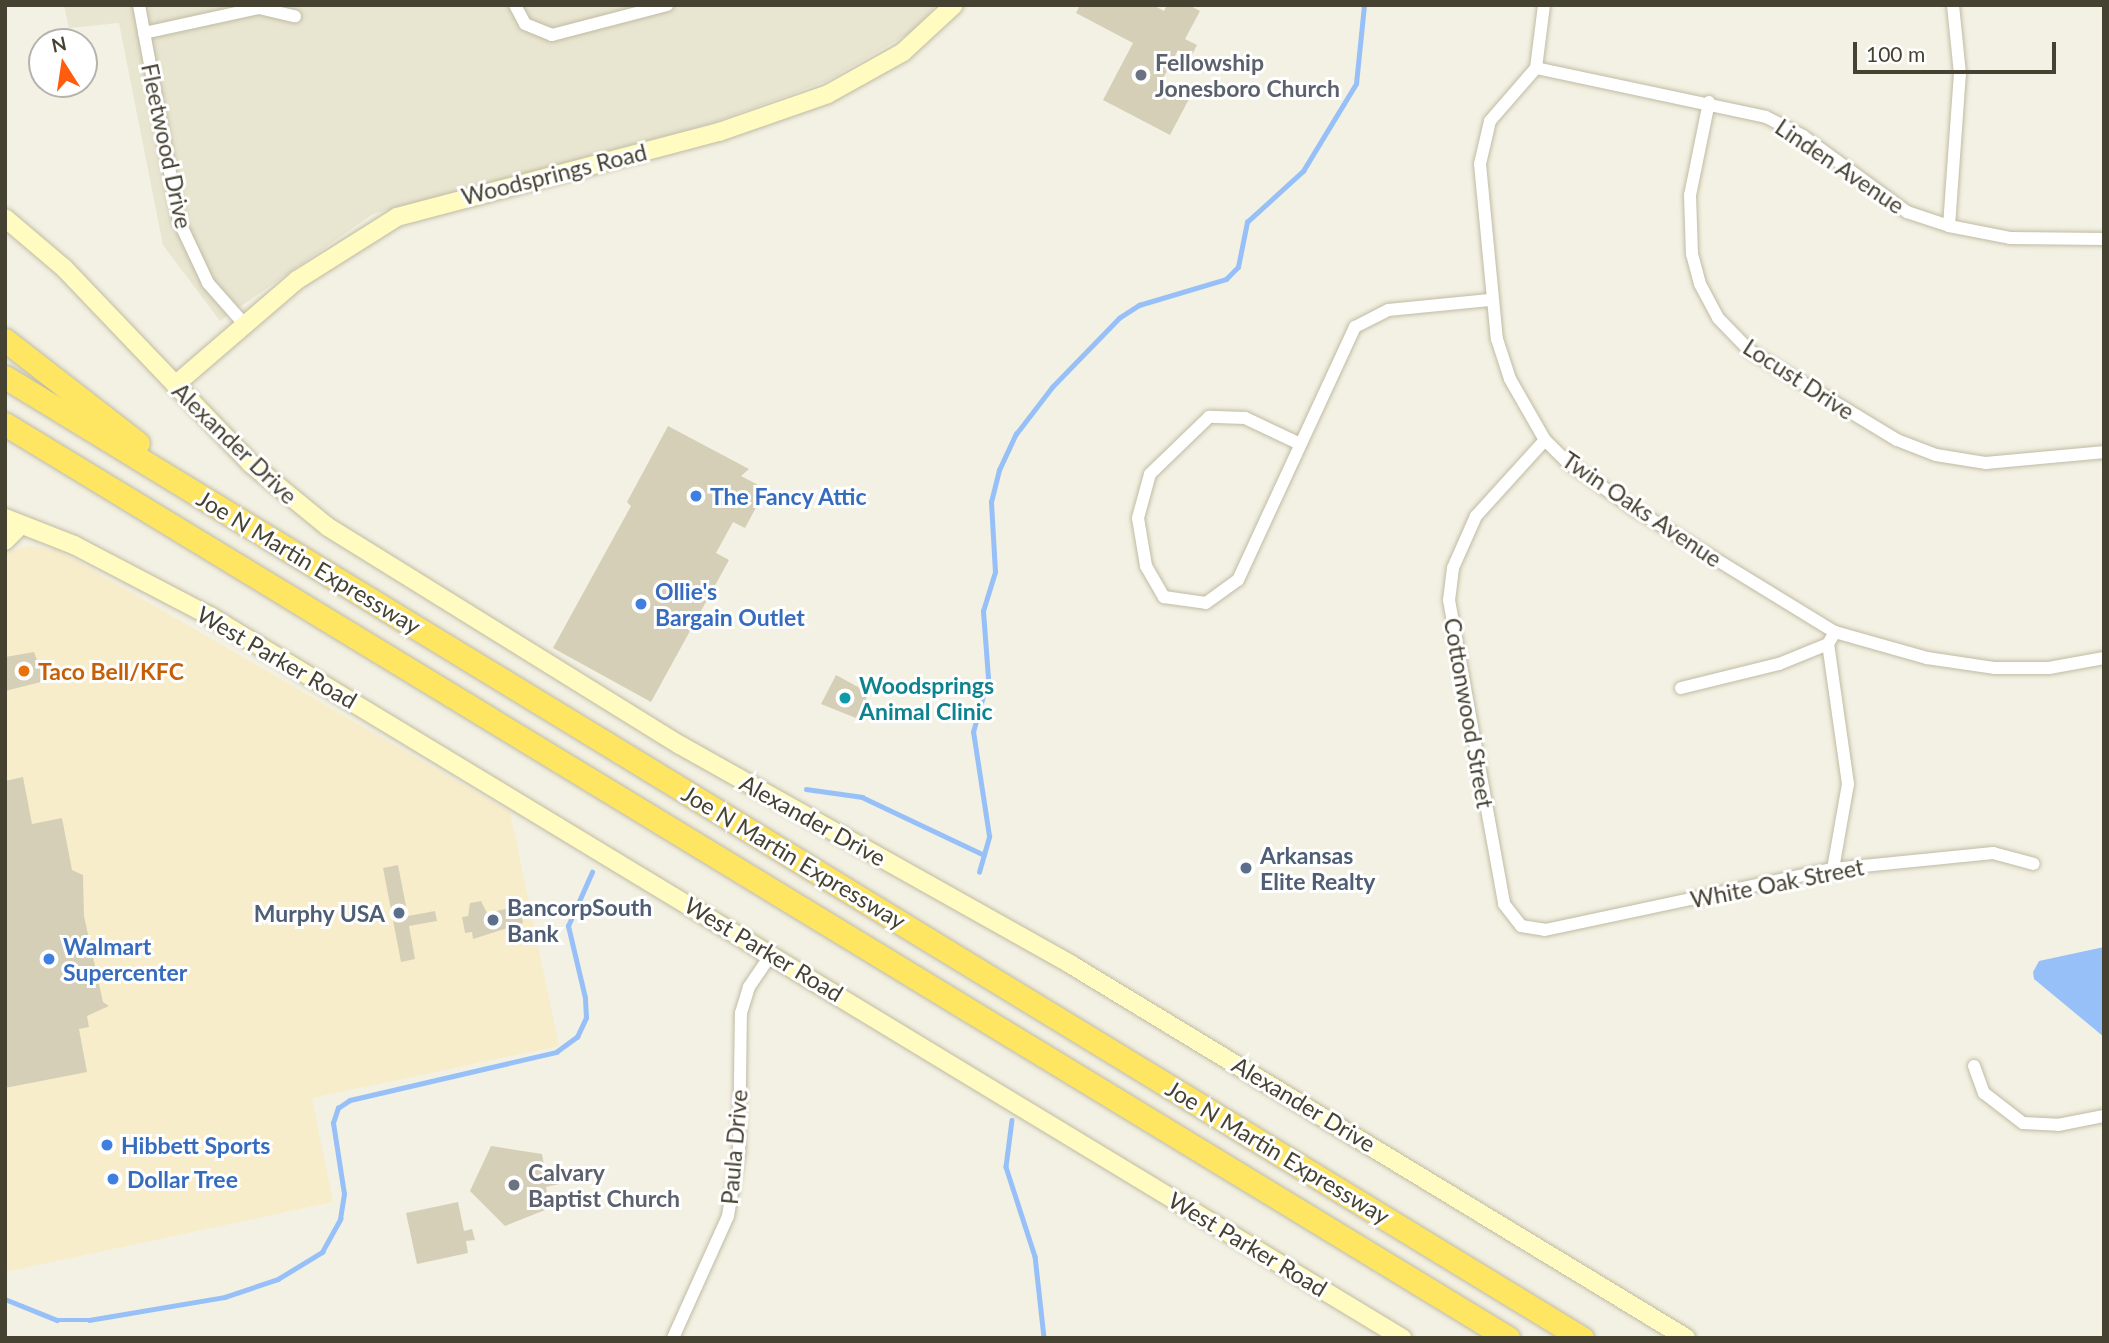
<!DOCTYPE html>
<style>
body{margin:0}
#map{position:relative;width:2109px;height:1343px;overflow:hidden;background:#f3f1e3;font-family:Lato,sans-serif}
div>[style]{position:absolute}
.residential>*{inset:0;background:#e8e5d0}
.commercial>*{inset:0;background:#f8edcb}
.water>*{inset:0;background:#97c0f8}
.stream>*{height:4.5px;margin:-2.25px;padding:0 2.25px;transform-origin:2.25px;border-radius:2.25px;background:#97c0f8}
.building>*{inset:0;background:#d6cfb7}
.roads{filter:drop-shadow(0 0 2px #c0bba4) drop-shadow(0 0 2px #c0bba4)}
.street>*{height:12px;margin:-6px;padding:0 6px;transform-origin:6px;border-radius:6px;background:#fff}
.secondary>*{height:18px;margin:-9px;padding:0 9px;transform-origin:9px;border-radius:9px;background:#fffbc1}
.highway>*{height:23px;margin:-11.5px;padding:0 11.5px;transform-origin:11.5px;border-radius:11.5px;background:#ffe662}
.dots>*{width:19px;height:19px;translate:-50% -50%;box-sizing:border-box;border:4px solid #fff;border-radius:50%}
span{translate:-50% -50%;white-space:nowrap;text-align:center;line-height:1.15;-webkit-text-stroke:6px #fff;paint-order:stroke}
.worship-label{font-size:23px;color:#5b616d;font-weight:700}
.left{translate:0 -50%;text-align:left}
.street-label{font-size:23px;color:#464232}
.shop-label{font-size:23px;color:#366cbe;font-weight:700}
.food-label{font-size:23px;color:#c56008;font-weight:700}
.culture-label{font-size:23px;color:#0d838f;font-weight:700}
.service-label{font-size:23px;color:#4e5e75;font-weight:700}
.right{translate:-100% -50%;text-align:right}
.frame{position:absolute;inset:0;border:7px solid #464232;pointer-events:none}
.north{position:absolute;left:28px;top:28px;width:70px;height:70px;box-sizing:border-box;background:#fff;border:2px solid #b5b3ad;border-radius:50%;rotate:348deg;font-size:19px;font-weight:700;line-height:28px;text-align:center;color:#464232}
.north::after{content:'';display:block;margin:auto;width:24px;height:32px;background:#ff5c0e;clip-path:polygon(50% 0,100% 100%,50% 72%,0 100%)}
.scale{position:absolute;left:1853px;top:42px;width:203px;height:32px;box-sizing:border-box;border:4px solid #464232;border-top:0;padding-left:9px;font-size:21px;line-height:24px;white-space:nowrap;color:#464232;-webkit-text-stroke:5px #fff;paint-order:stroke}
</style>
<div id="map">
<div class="residential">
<div style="clip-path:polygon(64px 5px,937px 5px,911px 32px,827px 81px,709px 124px,373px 214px,220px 321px,163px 245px,119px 23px,69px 28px)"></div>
</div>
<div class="commercial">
<div style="clip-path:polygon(29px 546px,58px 550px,510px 812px,559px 1046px,312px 1098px,333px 1202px,5px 1272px,5px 553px)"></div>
</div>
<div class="water">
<div style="clip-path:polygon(2104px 947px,2104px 1037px,2034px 979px,2033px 972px,2039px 961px)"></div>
</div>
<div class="stream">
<div style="left:806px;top:789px;width:57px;rotate:8.1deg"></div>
<div style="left:862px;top:797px;width:135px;rotate:25.4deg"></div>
<div style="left:979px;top:872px;width:37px;rotate:-74deg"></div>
<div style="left:989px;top:836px;width:105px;rotate:-98.7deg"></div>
<div style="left:973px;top:732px;width:56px;rotate:-74.5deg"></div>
<div style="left:988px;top:678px;width:67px;rotate:-94.3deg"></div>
<div style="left:983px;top:611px;width:41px;rotate:-72.9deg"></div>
<div style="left:995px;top:572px;width:70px;rotate:-93.3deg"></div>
<div style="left:991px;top:502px;width:33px;rotate:-76deg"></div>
<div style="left:999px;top:470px;width:40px;rotate:-65deg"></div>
<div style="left:1016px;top:434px;width:59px;rotate:-52.5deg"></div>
<div style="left:1052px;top:387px;width:96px;rotate:-45.8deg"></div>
<div style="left:1119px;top:318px;width:24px;rotate:-33deg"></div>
<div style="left:1139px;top:305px;width:91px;rotate:-16.6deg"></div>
<div style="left:1226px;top:279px;width:17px;rotate:-45deg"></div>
<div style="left:1238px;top:267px;width:46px;rotate:-78.7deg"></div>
<div style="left:1247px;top:222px;width:76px;rotate:-42.3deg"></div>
<div style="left:1303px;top:171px;width:102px;rotate:-58.7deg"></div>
<div style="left:1356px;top:84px;width:79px;rotate:-84.2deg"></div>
<div style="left:1012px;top:1120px;width:47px;rotate:97.3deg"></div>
<div style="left:1006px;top:1167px;width:94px;rotate:72deg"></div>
<div style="left:1035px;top:1256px;width:82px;rotate:83.7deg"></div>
<div style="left:5px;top:1299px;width:56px;rotate:22deg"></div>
<div style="left:57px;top:1320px;width:32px"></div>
<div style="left:89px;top:1320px;width:138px;rotate:-9.6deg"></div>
<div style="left:225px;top:1297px;width:56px;rotate:-18.8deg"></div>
<div style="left:278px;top:1279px;width:52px;rotate:-31.5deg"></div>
<div style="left:322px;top:1252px;width:38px;rotate:-61deg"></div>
<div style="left:340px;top:1219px;width:25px;rotate:-81deg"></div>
<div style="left:344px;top:1194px;width:72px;rotate:-98.8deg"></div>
<div style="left:333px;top:1123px;width:16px;rotate:-72deg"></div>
<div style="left:338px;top:1108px;width:14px;rotate:-34deg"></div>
<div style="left:350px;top:1100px;width:212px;rotate:-13.1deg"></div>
<div style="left:556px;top:1052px;width:26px;rotate:-36deg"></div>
<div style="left:577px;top:1037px;width:21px;rotate:-65deg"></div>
<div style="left:586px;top:1018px;width:20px;rotate:-93deg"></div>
<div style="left:585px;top:998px;width:74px;rotate:-103.3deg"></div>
<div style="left:568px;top:926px;width:59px;rotate:-66deg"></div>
</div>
<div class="building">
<div style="clip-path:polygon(1080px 5px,1153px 5px,1164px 11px,1167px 5px,1189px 5px,1200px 11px,1185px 39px,1197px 45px,1191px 57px,1178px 50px,1160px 84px,1189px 99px,1170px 135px,1103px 100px,1133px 43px,1076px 13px)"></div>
<div style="clip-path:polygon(668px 426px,749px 469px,741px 476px,766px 489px,745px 528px,733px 522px,716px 553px,729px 560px,651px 702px,553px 648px,631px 506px,627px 502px)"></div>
<div style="clip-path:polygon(34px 652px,45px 681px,5px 691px,5px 657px)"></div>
<div style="clip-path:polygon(836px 675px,869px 693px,856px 718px,821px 704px)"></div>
<div style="clip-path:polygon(23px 777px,32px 824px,62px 818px,72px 870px,83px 875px,84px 916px,103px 1002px,109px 1006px,87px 1016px,89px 1027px,79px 1029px,87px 1072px,5px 1088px,5px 781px)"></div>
<div style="clip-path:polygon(398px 865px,408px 916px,435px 911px,437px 921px,409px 926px,415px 959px,401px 962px,383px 868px)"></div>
<div style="clip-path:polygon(481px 901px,487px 913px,520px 906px,523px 923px,473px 939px,472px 932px,465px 933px,462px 917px,468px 916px,470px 903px)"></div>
<div style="clip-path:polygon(491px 1146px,542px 1154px,545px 1171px,561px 1168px,564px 1183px,546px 1187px,550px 1208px,505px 1226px,470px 1191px)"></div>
<div style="clip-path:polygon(458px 1202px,464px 1231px,472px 1229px,475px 1240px,466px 1241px,468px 1253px,417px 1264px,406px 1213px)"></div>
</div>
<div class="roads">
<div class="street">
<div style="left:139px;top:5px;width:220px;rotate:79.5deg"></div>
<div style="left:179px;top:221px;width:68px;rotate:64.9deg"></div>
<div style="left:208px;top:283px;width:56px;rotate:48.6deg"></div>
<div style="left:515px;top:5px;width:21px;rotate:62deg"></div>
<div style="left:525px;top:24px;width:29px;rotate:22deg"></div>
<div style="left:552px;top:35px;width:119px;rotate:-14.6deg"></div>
<div style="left:1544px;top:5px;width:64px;rotate:97.2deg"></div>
<div style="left:1536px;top:68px;width:70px;rotate:131deg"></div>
<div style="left:1490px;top:121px;width:44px;rotate:103.1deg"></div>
<div style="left:1480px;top:164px;width:176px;rotate:84.5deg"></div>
<div style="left:1497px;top:339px;width:42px;rotate:72deg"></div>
<div style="left:1510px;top:379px;width:70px;rotate:60.2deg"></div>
<div style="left:1545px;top:440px;width:33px;rotate:45deg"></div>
<div style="left:1568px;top:463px;width:80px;rotate:34.9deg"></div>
<div style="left:1634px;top:509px;width:236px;rotate:31.5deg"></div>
<div style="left:1835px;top:632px;width:96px;rotate:15.8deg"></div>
<div style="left:1927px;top:658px;width:69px;rotate:8.4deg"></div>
<div style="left:1995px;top:668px;width:54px"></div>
<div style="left:2049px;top:668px;width:56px;rotate:-10.3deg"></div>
<div style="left:144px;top:33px;width:118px;rotate:-12.3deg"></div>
<div style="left:259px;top:8px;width:37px;rotate:13deg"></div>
<div style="left:1536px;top:68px;width:235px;rotate:12deg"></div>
<div style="left:1766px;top:117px;width:42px;rotate:27.2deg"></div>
<div style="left:1803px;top:136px;width:129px;rotate:36.2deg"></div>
<div style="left:1907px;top:212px;width:44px;rotate:18.4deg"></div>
<div style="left:1949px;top:226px;width:62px;rotate:11.1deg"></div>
<div style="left:2010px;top:238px;width:94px;rotate:0.6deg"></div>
<div style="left:1709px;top:102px;width:95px;rotate:101.5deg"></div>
<div style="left:1690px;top:195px;width:59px;rotate:88.1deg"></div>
<div style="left:1692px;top:254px;width:31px;rotate:75deg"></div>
<div style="left:1700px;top:284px;width:38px;rotate:62deg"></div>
<div style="left:1718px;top:318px;width:46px;rotate:45.9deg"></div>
<div style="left:1750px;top:351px;width:172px;rotate:31.2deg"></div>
<div style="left:1897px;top:440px;width:42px;rotate:21deg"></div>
<div style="left:1936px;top:455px;width:51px;rotate:9.1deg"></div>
<div style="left:1986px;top:463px;width:119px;rotate:-5.3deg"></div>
<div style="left:1949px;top:226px;width:152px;rotate:-85.9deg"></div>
<div style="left:1960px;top:74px;width:69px;rotate:-95.8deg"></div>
<div style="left:1545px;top:440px;width:103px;rotate:132.2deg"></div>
<div style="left:1476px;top:516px;width:57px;rotate:113.9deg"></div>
<div style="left:1453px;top:568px;width:32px;rotate:97deg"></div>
<div style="left:1449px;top:600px;width:309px;rotate:79.7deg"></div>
<div style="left:1504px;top:904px;width:28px;rotate:52deg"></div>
<div style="left:1521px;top:926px;width:24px;rotate:9deg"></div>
<div style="left:1545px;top:930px;width:294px;rotate:-12deg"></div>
<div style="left:1833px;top:869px;width:161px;rotate:-5.7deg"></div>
<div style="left:1993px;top:853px;width:42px;rotate:15deg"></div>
<div style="left:1298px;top:443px;width:59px;rotate:-154.7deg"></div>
<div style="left:1245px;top:418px;width:36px;rotate:-178deg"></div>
<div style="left:1209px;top:417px;width:82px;rotate:136deg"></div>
<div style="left:1150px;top:474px;width:46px;rotate:105.3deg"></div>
<div style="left:1138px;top:518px;width:49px;rotate:80.5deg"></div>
<div style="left:1146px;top:566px;width:36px;rotate:60deg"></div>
<div style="left:1164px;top:597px;width:42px;rotate:8.1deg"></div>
<div style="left:1206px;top:603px;width:39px;rotate:-36deg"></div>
<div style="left:1238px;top:580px;width:279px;rotate:-65.2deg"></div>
<div style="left:1355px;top:327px;width:37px;rotate:-27deg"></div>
<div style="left:1388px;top:310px;width:102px;rotate:-5.6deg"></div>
<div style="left:1681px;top:688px;width:101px;rotate:-13.8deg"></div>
<div style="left:1779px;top:664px;width:53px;rotate:-22.2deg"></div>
<div style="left:1833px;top:869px;width:86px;rotate:-80deg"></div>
<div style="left:1848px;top:784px;width:141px;rotate:-98.1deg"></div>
<div style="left:1828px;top:644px;width:14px;rotate:-60deg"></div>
<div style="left:1974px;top:1066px;width:29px;rotate:70deg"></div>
<div style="left:1984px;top:1093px;width:49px;rotate:37.6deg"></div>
<div style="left:2023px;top:1123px;width:35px;rotate:3deg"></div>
<div style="left:2058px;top:1125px;width:47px;rotate:-11.1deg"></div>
<div style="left:673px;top:1338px;width:134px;rotate:-65.7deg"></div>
<div style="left:728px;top:1216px;width:66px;rotate:-80.4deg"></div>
<div style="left:739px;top:1151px;width:138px;rotate:-89.2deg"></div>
<div style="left:741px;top:1013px;width:27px;rotate:-73deg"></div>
<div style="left:749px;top:987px;width:41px;rotate:-55.9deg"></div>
</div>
<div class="secondary">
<div style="left:5px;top:218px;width:77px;rotate:40.3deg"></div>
<div style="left:64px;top:268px;width:271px;rotate:46.3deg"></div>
<div style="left:251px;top:464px;width:99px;rotate:39.3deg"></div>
<div style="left:328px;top:527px;width:414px;rotate:31.8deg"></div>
<div style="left:680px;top:745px;width:447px;rotate:29.3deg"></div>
<div style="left:1070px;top:964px;width:721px;rotate:31.26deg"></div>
<div style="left:175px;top:385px;width:161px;rotate:-40.7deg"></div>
<div style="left:297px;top:280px;width:118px;rotate:-32.2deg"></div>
<div style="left:397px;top:217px;width:333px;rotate:-14.8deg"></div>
<div style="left:719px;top:132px;width:115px;rotate:-19.2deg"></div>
<div style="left:828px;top:94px;width:86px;rotate:-29.2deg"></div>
<div style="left:903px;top:52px;width:69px;rotate:-42.7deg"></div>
<div style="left:5px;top:518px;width:74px;rotate:21.4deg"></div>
<div style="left:74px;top:545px;width:153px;rotate:27.6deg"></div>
<div style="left:210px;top:616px;width:1394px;rotate:31.2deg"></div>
<div style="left:5px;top:541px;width:23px;rotate:-45deg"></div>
</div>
<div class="highway">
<div style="left:5px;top:340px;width:168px;rotate:37.8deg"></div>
<div style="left:5px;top:377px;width:1847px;rotate:31.36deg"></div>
<div style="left:5px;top:424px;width:1759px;rotate:31.3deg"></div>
</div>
</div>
<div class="dots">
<div style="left:1141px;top:75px;background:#6b7280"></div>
<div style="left:696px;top:496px;background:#3f7fe0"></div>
<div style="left:641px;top:604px;background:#3f7fe0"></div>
<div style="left:24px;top:671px;background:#e8710a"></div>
<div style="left:845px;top:698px;background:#0f9aa8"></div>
<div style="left:1246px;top:868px;background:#5c6f8a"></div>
<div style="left:399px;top:913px;background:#5c6f8a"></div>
<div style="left:493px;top:920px;background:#5c6f8a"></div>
<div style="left:49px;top:959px;background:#3f7fe0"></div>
<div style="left:107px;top:1145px;background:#3f7fe0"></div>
<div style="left:113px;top:1179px;background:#3f7fe0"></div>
<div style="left:514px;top:1185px;background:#6b7280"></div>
</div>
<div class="worship-label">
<span class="left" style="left:1155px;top:75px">Fellowship<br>Jonesboro Church</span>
<span class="left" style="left:528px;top:1185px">Calvary<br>Baptist Church</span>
</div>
<div class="street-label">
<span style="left:167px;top:146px;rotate:78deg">Fleetwood Drive</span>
<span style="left:1840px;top:166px;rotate:34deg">Linden Avenue</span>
<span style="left:554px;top:174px;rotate:-14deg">Woodsprings Road</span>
<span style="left:1799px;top:379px;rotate:33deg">Locust Drive</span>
<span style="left:235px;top:443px;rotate:44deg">Alexander Drive</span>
<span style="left:1642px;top:509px;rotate:34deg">Twin Oaks Avenue</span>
<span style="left:309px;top:562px;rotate:31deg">Joe N Martin Expressway</span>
<span style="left:277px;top:657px;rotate:30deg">West Parker Road</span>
<span style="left:1469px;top:713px;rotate:80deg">Cottonwood Street</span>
<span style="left:813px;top:820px;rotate:29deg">Alexander Drive</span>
<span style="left:794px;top:857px;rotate:31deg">Joe N Martin Expressway</span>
<span style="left:1777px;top:883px;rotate:-11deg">White Oak Street</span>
<span style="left:764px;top:949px;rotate:31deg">West Parker Road</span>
<span style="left:1304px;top:1104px;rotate:31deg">Alexander Drive</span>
<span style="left:734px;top:1147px;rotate:-85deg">Paula Drive</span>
<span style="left:1278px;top:1152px;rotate:31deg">Joe N Martin Expressway</span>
<span style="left:1248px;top:1244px;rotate:31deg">West Parker Road</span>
</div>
<div class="shop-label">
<span class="left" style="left:710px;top:496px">The Fancy Attic</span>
<span class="left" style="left:655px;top:604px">Ollie's<br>Bargain Outlet</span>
<span class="left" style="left:63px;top:959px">Walmart<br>Supercenter</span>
<span class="left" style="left:121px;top:1145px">Hibbett Sports</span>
<span class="left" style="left:127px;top:1179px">Dollar Tree</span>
</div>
<div class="food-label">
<span class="left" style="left:38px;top:671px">Taco Bell/KFC</span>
</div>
<div class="culture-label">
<span class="left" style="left:859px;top:698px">Woodsprings<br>Animal Clinic</span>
</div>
<div class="service-label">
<span class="left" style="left:1260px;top:868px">Arkansas<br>Elite Realty</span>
<span class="left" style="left:507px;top:920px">BancorpSouth<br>Bank</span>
<span class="right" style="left:385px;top:913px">Murphy USA</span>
</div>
<div class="frame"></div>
<div class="north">N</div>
<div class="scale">100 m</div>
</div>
